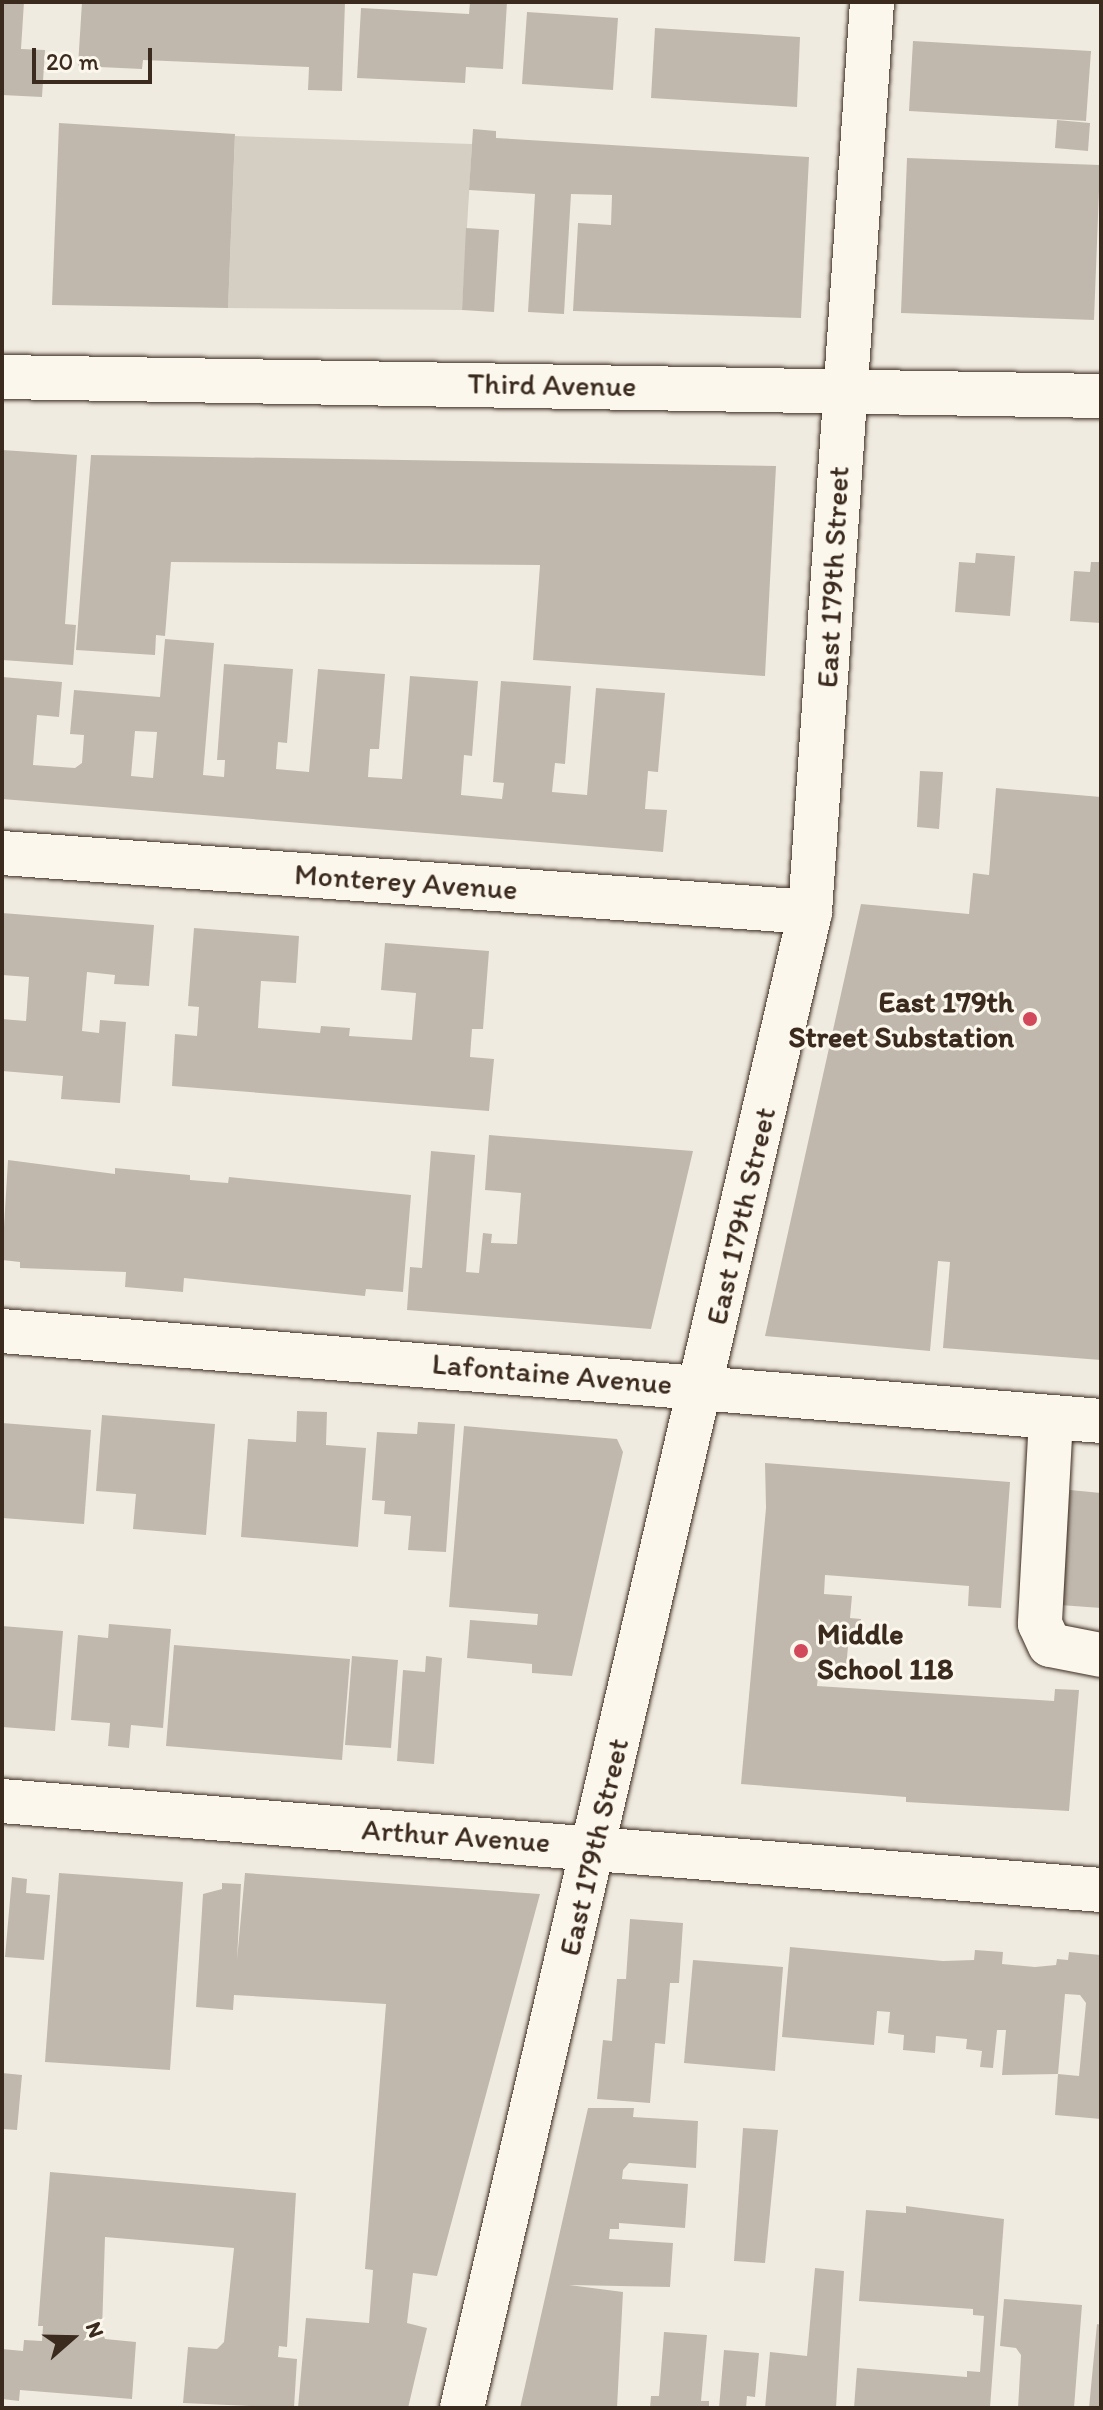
<!DOCTYPE html>
<style>
body{margin:0}
#map{position:relative;width:1103px;height:2410px;overflow:hidden;background:#f0ebe0;font-family:Itim,sans-serif}
div>[style]{position:absolute}
.green>*{inset:0;background:#d5cec3}
.building>*{inset:0;background:#c0b8ad}
.roads{filter:drop-shadow(0 0 2px #3b2a1e) drop-shadow(0 0 2px #3b2a1e)}
.minor>*{height:44px;margin:-22px;padding:0 22px;transform-origin:22px;border-radius:22px;background:#fbf7ec}
.major>*{height:44px;margin:-22px;padding:0 22px;transform-origin:22px;border-radius:22px;background:#fbf7ec}
.dots>*{width:22px;height:22px;translate:-50% -50%;box-sizing:border-box;border:4px solid #fbf7ec;border-radius:50%}
span{translate:-50% -50%;white-space:nowrap;text-align:center;line-height:1.15;-webkit-text-stroke:6px #fbf7ec;paint-order:stroke}
.street-label{font-size:30px;color:#3b2a1e}
.poi-label{font-size:30px;color:#3b2a1e;font-weight:700}
.right{translate:-100% -50%;text-align:right}
.left{translate:0 -50%;text-align:left}
.frame{position:absolute;inset:0;border:4px solid #3b2a1e;pointer-events:none}
.north{position:absolute;left:32px;top:2298px;width:80px;height:80px;-webkit-text-stroke:6px #fbf7ec;paint-order:stroke;rotate:70deg;font-size:22px;font-weight:700;line-height:32px;text-align:center;color:#3b2a1e}
.north::after{content:'';display:block;margin:auto;width:28px;height:36px;background:#3b2a1e;clip-path:polygon(50% 0,100% 100%,50% 72%,0 100%)}
.scale{position:absolute;left:32px;top:48px;width:120px;height:36px;box-sizing:border-box;border:4px solid #3b2a1e;border-top:0;padding-left:10px;font-size:24px;line-height:28px;white-space:nowrap;color:#3b2a1e;-webkit-text-stroke:6px #fbf7ec;paint-order:stroke}
</style>
<div id="map">
<div class="green">
<div style="clip-path:polygon(235px 136px,472px 144px,462px 310px,228px 308px)"></div>
</div>
<div class="building">
<div style="clip-path:polygon(2px 2px,24px 2px,21px 49px,45px 50px,42px 97px,2px 95px)"></div>
<div style="clip-path:polygon(82px 2px,345px 2px,342px 91px,308px 90px,309px 67px,143px 60px,142px 69px,78px 66px)"></div>
<div style="clip-path:polygon(470px 2px,507px 2px,503px 69px,466px 67px,465px 83px,357px 78px,361px 8px,469px 14px)"></div>
<div style="clip-path:polygon(527px 12px,618px 18px,613px 90px,522px 84px)"></div>
<div style="clip-path:polygon(655px 28px,800px 37px,797px 107px,651px 98px)"></div>
<div style="clip-path:polygon(913px 41px,1091px 51px,1086px 121px,909px 111px)"></div>
<div style="clip-path:polygon(1057px 120px,1090px 123px,1088px 151px,1055px 148px)"></div>
<div style="clip-path:polygon(59px 123px,235px 134px,228px 308px,52px 305px)"></div>
<div style="clip-path:polygon(473px 129px,496px 131px,496px 138px,809px 157px,801px 318px,573px 311px,578px 223px,611px 225px,612px 195px,571px 194px,564px 314px,528px 312px,535px 194px,469px 190px)"></div>
<div style="clip-path:polygon(907px 158px,1100px 165px,1094px 320px,901px 313px)"></div>
<div style="clip-path:polygon(466px 228px,499px 230px,494px 312px,462px 310px)"></div>
<div style="clip-path:polygon(2px 450px,77px 455px,65px 624px,76px 625px,73px 665px,2px 660px)"></div>
<div style="clip-path:polygon(91px 455px,776px 466px,765px 676px,533px 660px,540px 565px,171px 562px,165px 636px,156px 635px,155px 655px,76px 650px)"></div>
<div style="clip-path:polygon(976px 553px,1015px 556px,1010px 616px,955px 612px,959px 562px,975px 563px)"></div>
<div style="clip-path:polygon(1091px 562px,1101px 562px,1101px 623px,1070px 621px,1074px 571px,1090px 572px)"></div>
<div style="clip-path:polygon(evenodd,165px 639px,214px 643px,203px 775px,224px 777px,225px 760px,217px 760px,224px 664px,293px 669px,287px 743px,278px 742px,276px 769px,309px 772px,318px 669px,385px 674px,379px 749px,370px 749px,368px 777px,402px 779px,410px 676px,478px 681px,472px 756px,464px 755px,461px 795px,502px 799px,504px 783px,493px 782px,501px 681px,571px 686px,565px 764px,555px 763px,552px 792px,587px 795px,596px 688px,665px 693px,658px 772px,648px 771px,645px 809px,667px 810px,663px 852px,2px 799px,2px 677px,62px 682px,59px 717px,37px 715px,33px 765px,75px 768px,82px 763px,84px 735px,70px 734px,74px 690px,160px 697px,165px 639px,135px 731px,157px 732px,153px 778px,131px 776px,135px 731px)"></div>
<div style="clip-path:polygon(920px 771px,943px 772px,939px 829px,917px 827px)"></div>
<div style="clip-path:polygon(996px 788px,1101px 797px,1101px 1360px,943px 1348px,950px 1262px,938px 1261px,930px 1351px,765px 1336px,861px 904px,969px 914px,973px 873px,989px 875px)"></div>
<div style="clip-path:polygon(2px 913px,154px 925px,149px 986px,114px 984px,115px 975px,87px 972px,82px 1031px,99px 1033px,100px 1020px,126px 1022px,120px 1103px,61px 1099px,63px 1076px,2px 1071px,2px 1019px,26px 1021px,29px 977px,2px 975px)"></div>
<div style="clip-path:polygon(194px 928px,299px 936px,296px 983px,261px 981px,258px 1028px,320px 1033px,321px 1026px,350px 1028px,349px 1036px,412px 1040px,416px 993px,381px 990px,385px 943px,489px 951px,483px 1029px,472px 1029px,470px 1057px,494px 1059px,489px 1111px,172px 1086px,175px 1034px,197px 1036px,199px 1007px,188px 1006px)"></div>
<div style="clip-path:polygon(489px 1135px,693px 1151px,651px 1329px,407px 1310px,410px 1267px,422px 1268px,431px 1151px,475px 1155px,466px 1272px,479px 1273px,483px 1233px,492px 1234px,491px 1243px,517px 1244px,521px 1193px,485px 1190px)"></div>
<div style="clip-path:polygon(8px 1160px,115px 1174px,115px 1168px,190px 1175px,190px 1180px,228px 1183px,229px 1177px,411px 1195px,403px 1292px,366px 1289px,365px 1296px,184px 1278px,183px 1292px,125px 1287px,126px 1272px,20px 1268px,20px 1262px,2px 1260px)"></div>
<div style="clip-path:polygon(297px 1411px,327px 1412px,326px 1445px,366px 1448px,358px 1547px,241px 1537px,248px 1439px,296px 1442px)"></div>
<div style="clip-path:polygon(102px 1415px,215px 1424px,206px 1535px,133px 1529px,136px 1494px,96px 1491px)"></div>
<div style="clip-path:polygon(418px 1422px,455px 1424px,446px 1552px,408px 1550px,411px 1516px,384px 1514px,385px 1501px,372px 1500px,377px 1432px,417px 1434px)"></div>
<div style="clip-path:polygon(2px 1423px,91px 1430px,84px 1524px,2px 1518px)"></div>
<div style="clip-path:polygon(464px 1426px,617px 1439px,623px 1452px,572px 1676px,532px 1673px,532px 1664px,467px 1658px,470px 1620px,537px 1625px,538px 1614px,449px 1607px)"></div>
<div style="clip-path:polygon(765px 1463px,1010px 1482px,1001px 1608px,968px 1606px,969px 1586px,825px 1575px,824px 1594px,852px 1596px,850px 1618px,861px 1619px,860px 1637px,849px 1636px,846px 1668px,819px 1666px,817px 1686px,1054px 1701px,1055px 1689px,1079px 1690px,1069px 1811px,906px 1802px,906px 1797px,741px 1784px,766px 1508px)"></div>
<div style="clip-path:polygon(1070px 1490px,1101px 1493px,1101px 1608px,1060px 1605px)"></div>
<div style="clip-path:polygon(109px 1624px,171px 1629px,163px 1728px,131px 1725px,129px 1748px,108px 1746px,110px 1723px,71px 1720px,78px 1635px,108px 1638px)"></div>
<div style="clip-path:polygon(2px 1626px,63px 1631px,55px 1731px,2px 1727px)"></div>
<div style="clip-path:polygon(174px 1645px,350px 1659px,342px 1760px,166px 1746px)"></div>
<div style="clip-path:polygon(352px 1656px,398px 1660px,391px 1748px,345px 1745px)"></div>
<div style="clip-path:polygon(426px 1656px,442px 1658px,434px 1764px,397px 1761px,403px 1670px,425px 1672px)"></div>
<div style="clip-path:polygon(59px 1873px,183px 1882px,170px 2070px,45px 2062px)"></div>
<div style="clip-path:polygon(245px 1873px,540px 1894px,437px 2276px,413px 2273px,407px 2323px,427px 2328px,408px 2408px,298px 2408px,306px 2318px,369px 2323px,373px 2270px,365px 2269px,386px 2004px,234px 1995px,233px 2010px,196px 2007px,203px 1894px,222px 1889px,222px 1883px,241px 1884px,237px 1960px)"></div>
<div style="clip-path:polygon(12px 1877px,27px 1879px,26px 1893px,50px 1895px,44px 1960px,5px 1957px)"></div>
<div style="clip-path:polygon(630px 1919px,683px 1923px,679px 1983px,670px 1983px,665px 2044px,655px 2043px,650px 2103px,597px 2099px,603px 2040px,612px 2041px,617px 1979px,626px 1979px)"></div>
<div style="clip-path:polygon(evenodd,790px 1947px,943px 1961px,974px 1960px,975px 1950px,1003px 1952px,1002px 1964px,1035px 1967px,1056px 1965px,1057px 1959px,1068px 1960px,1069px 1952px,1101px 1955px,1101px 2119px,1055px 2115px,1058px 2074px,1002px 2075px,1006px 2030px,997px 2030px,993px 2068px,980px 2067px,982px 2051px,966px 2049px,967px 2039px,936px 2036px,935px 2053px,903px 2050px,904px 2035px,888px 2033px,890px 2012px,877px 2011px,874px 2045px,782px 2037px,790px 1947px,1065px 1994px,1080px 1995px,1086px 2003px,1079px 2076px,1058px 2074px,1065px 1994px)"></div>
<div style="clip-path:polygon(693px 1960px,783px 1967px,775px 2071px,684px 2063px)"></div>
<div style="clip-path:polygon(2px 2073px,22px 2075px,17px 2130px,2px 2129px)"></div>
<div style="clip-path:polygon(588px 2108px,634px 2108px,633px 2117px,698px 2121px,696px 2168px,629px 2163px,623px 2170px,622px 2179px,688px 2184px,685px 2228px,619px 2223px,619px 2229px,610px 2229px,609px 2239px,673px 2243px,670px 2287px,569px 2285px,623px 2292px,617px 2408px,520px 2408px)"></div>
<div style="clip-path:polygon(743px 2128px,778px 2130px,765px 2263px,734px 2261px)"></div>
<div style="clip-path:polygon(50px 2172px,296px 2193px,287px 2347px,279px 2346px,278px 2357px,297px 2359px,294px 2408px,183px 2403px,188px 2347px,217px 2349px,224px 2342px,234px 2248px,105px 2237px,102px 2331px,105px 2339px,136px 2342px,132px 2399px,20px 2390px,19px 2401px,2px 2399px,2px 2349px,23px 2351px,24px 2340px,42px 2341px,43px 2326px,38px 2326px)"></div>
<div style="clip-path:polygon(906px 2206px,1004px 2219px,990px 2408px,854px 2408px,857px 2368px,967px 2377px,967px 2371px,980px 2372px,984px 2316px,973px 2315px,973px 2309px,859px 2301px,866px 2210px,906px 2213px)"></div>
<div style="clip-path:polygon(815px 2268px,844px 2271px,836px 2408px,765px 2408px,770px 2352px,807px 2356px)"></div>
<div style="clip-path:polygon(1004px 2299px,1082px 2305px,1074px 2408px,1018px 2408px,1021px 2355px,1016px 2348px,1000px 2346px)"></div>
<div style="clip-path:polygon(1097px 2324px,1101px 2325px,1101px 2408px,1089px 2408px)"></div>
<div style="clip-path:polygon(664px 2332px,707px 2335px,701px 2401px,709px 2401px,709px 2408px,650px 2408px,651px 2396px,659px 2396px)"></div>
<div style="clip-path:polygon(724px 2350px,759px 2353px,755px 2397px,747px 2396px,746px 2408px,719px 2408px)"></div>
</div>
<div class="roads">
<div class="minor">
<div style="left:2px;top:853px;width:810px;rotate:4.18deg"></div>
<div style="left:2px;top:1331px;width:1103px;rotate:4.68deg"></div>
<div style="left:1051px;top:1418px;width:206px;rotate:93.1deg"></div>
<div style="left:1040px;top:1624px;width:23px;rotate:65deg"></div>
<div style="left:1050px;top:1645px;width:52px;rotate:11.1deg"></div>
<div style="left:2px;top:1801px;width:1103px;rotate:4.63deg"></div>
<div style="left:462px;top:2408px;width:1536px;rotate:-76.9deg"></div>
<div style="left:810px;top:912px;width:912px;rotate:-86.1deg"></div>
</div>
<div class="major">
<div style="left:2px;top:377px;width:1099px;rotate:0.99deg"></div>
</div>
</div>
<div class="dots">
<div style="left:1030px;top:1019px;background:#d1495b"></div>
<div style="left:801px;top:1651px;background:#d1495b"></div>
</div>
<div class="street-label">
<span style="left:552px;top:385px;rotate:1deg">Third Avenue</span>
<span style="left:833px;top:577px;rotate:-87deg">East 179th Street</span>
<span style="left:406px;top:882px;rotate:4deg">Monterey Avenue</span>
<span style="left:741px;top:1216px;rotate:-77deg">East 179th Street</span>
<span style="left:552px;top:1374px;rotate:5deg">Lafontaine Avenue</span>
<span style="left:456px;top:1836px;rotate:4deg">Arthur Avenue</span>
<span style="left:594px;top:1847px;rotate:-77deg">East 179th Street</span>
</div>
<div class="poi-label">
<span class="right" style="left:1014px;top:1019px">East 179th<br>Street Substation</span>
<span class="left" style="left:817px;top:1651px">Middle<br>School 118</span>
</div>
<div class="frame"></div>
<div class="north">N</div>
<div class="scale">20 m</div>
</div>
